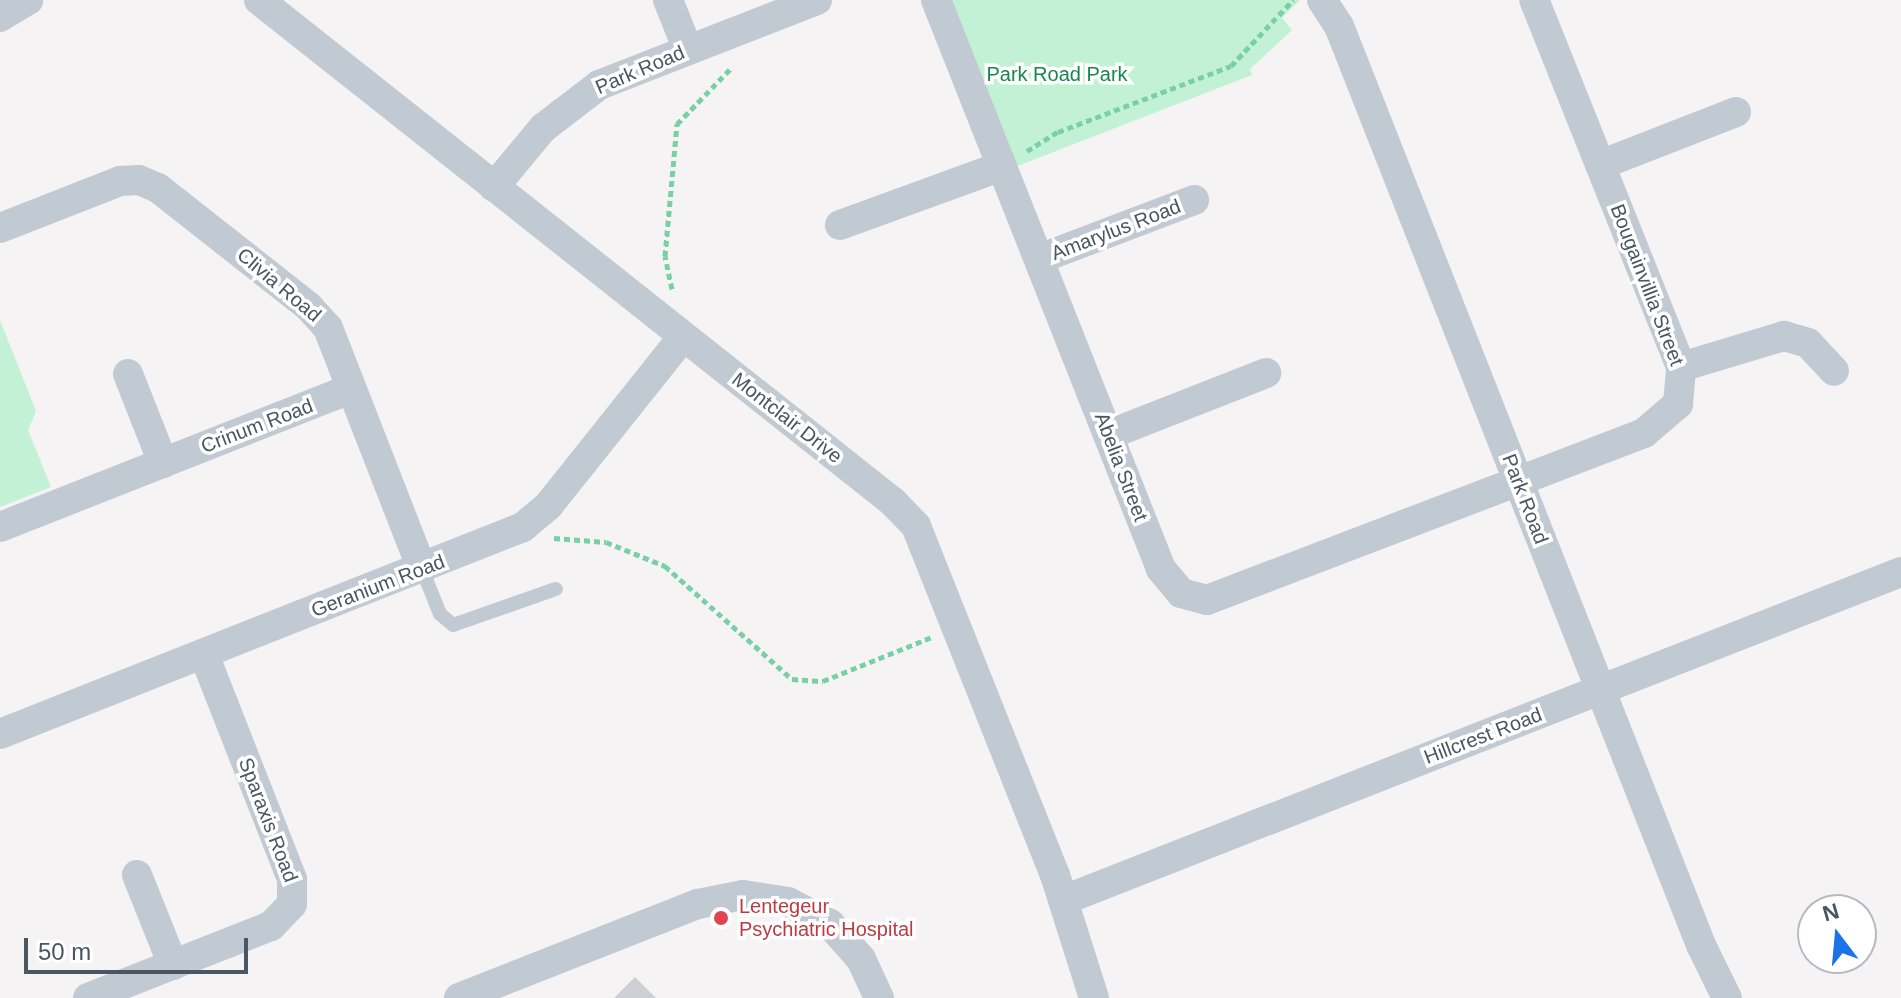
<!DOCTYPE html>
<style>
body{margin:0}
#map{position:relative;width:1901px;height:998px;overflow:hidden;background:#f5f3f3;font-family:Helvetica,sans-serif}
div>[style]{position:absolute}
.green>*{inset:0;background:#c3f1d5}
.building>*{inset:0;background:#cdcfd5}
.path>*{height:5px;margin-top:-2.5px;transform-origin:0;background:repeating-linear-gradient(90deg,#7ad0a6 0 6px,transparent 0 10px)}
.lane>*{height:14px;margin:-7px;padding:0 7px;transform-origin:7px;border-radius:7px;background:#c1cad2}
.street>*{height:30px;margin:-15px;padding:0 15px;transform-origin:15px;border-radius:15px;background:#c1cad2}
.dots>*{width:22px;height:22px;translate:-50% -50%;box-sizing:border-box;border:4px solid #fff;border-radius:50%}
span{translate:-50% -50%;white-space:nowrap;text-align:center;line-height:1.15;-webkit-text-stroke:7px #fff;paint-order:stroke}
.street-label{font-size:20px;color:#4a5661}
.park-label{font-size:20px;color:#17864f}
.health-label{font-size:20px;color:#be3a42}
.left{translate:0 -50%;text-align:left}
.north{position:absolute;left:1797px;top:894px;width:80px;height:80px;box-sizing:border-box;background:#fff;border:2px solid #b7bbc0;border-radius:50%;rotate:344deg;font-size:22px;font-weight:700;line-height:32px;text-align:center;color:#4a5661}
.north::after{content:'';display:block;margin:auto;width:28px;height:36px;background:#1a73e8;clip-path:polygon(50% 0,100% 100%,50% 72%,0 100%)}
.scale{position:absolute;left:24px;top:938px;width:224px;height:36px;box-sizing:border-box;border:4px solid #4a5661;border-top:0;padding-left:10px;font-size:24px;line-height:28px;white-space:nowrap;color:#4a5661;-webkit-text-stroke:6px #fff;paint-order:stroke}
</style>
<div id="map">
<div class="green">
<div style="clip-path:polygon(949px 0,1300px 0,1282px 18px,1292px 30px,1250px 69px,1252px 75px,1015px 167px)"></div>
<div style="clip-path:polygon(0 320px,36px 411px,28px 430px,51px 487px,0 507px)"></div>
</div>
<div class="building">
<div style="clip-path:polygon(635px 977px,656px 998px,614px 998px)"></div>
</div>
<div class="path">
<div style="left:1027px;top:151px;width:36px;rotate:-32deg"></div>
<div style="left:1058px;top:132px;width:185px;rotate:-20.9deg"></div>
<div style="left:1231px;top:66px;width:91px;rotate:-46.8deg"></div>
<div style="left:672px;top:289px;width:34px;rotate:-102deg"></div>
<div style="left:665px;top:256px;width:133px;rotate:-84.8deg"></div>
<div style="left:677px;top:124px;width:79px;rotate:-46deg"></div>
<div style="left:554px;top:538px;width:52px;rotate:4.4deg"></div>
<div style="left:606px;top:542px;width:64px;rotate:22.1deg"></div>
<div style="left:665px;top:566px;width:170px;rotate:41.7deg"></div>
<div style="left:792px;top:679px;width:31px;rotate:4deg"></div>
<div style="left:823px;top:681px;width:118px;rotate:-22deg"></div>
</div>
<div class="lane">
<div style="left:422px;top:569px;width:48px;rotate:68.2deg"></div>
<div style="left:440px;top:614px;width:17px;rotate:40deg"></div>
<div style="left:453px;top:625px;width:109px;rotate:-19.3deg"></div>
</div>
<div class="street">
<div style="left:259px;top:0;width:809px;rotate:38.37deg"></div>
<div style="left:893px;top:502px;width:33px;rotate:46deg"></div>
<div style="left:916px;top:526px;width:376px;rotate:68.3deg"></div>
<div style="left:1055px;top:875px;width:129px;rotate:72.4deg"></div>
<div style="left:668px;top:0;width:54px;rotate:68.2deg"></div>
<div style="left:936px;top:0;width:612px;rotate:68.42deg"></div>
<div style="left:1161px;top:569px;width:31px;rotate:50deg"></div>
<div style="left:1181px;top:593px;width:27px;rotate:15deg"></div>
<div style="left:1207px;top:600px;width:468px;rotate:-20.9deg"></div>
<div style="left:1644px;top:433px;width:45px;rotate:-40.5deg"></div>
<div style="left:1678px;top:404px;width:37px;rotate:-85deg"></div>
<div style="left:1681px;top:367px;width:395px;rotate:-111.8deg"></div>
<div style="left:1322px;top:0;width:31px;rotate:57deg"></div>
<div style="left:1339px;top:26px;width:988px;rotate:68.5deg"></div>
<div style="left:1701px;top:945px;width:59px;rotate:63.9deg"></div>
<div style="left:0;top:17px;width:33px;rotate:-31deg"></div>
<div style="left:1600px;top:165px;width:146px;rotate:-21.3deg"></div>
<div style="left:494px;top:187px;width:77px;rotate:-50.3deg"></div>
<div style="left:543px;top:128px;width:71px;rotate:-37.5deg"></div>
<div style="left:599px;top:85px;width:234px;rotate:-21.3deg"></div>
<div style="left:840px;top:225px;width:172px;rotate:-20deg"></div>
<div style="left:0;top:228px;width:129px;rotate:-21.4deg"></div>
<div style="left:120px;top:181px;width:19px;rotate:-3deg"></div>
<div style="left:139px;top:180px;width:21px;rotate:23deg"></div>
<div style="left:158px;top:188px;width:192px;rotate:38.2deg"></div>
<div style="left:309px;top:307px;width:28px;rotate:48deg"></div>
<div style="left:328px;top:328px;width:259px;rotate:68.7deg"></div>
<div style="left:1039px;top:259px;width:166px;rotate:-20.8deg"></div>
<div style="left:1681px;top:367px;width:108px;rotate:-16.8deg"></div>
<div style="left:1784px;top:336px;width:25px;rotate:16deg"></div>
<div style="left:1808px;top:343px;width:38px;rotate:47deg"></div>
<div style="left:128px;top:374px;width:96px;rotate:68.5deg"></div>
<div style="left:1108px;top:435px;width:170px;rotate:-21.4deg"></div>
<div style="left:0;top:527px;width:377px;rotate:-21.5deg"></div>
<div style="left:0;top:734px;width:562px;rotate:-21.59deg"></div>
<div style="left:523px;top:527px;width:33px;rotate:-40deg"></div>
<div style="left:548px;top:506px;width:216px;rotate:-51.4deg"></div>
<div style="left:137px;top:875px;width:97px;rotate:68.2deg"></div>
<div style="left:1064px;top:900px;width:899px;rotate:-21.4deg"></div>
<div style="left:88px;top:998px;width:197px;rotate:-21.5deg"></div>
<div style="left:271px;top:926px;width:30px;rotate:-46deg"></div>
<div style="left:292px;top:904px;width:25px;rotate:-90deg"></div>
<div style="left:292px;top:879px;width:242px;rotate:-111.4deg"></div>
<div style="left:459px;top:998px;width:257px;rotate:-21.5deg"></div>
<div style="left:698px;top:904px;width:46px;rotate:-11.3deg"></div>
<div style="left:743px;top:895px;width:46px;rotate:8.8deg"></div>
<div style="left:788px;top:902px;width:47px;rotate:27.6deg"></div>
<div style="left:830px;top:924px;width:47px;rotate:48.5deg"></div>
<div style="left:861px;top:959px;width:43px;rotate:65.2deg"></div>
</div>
<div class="dots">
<div style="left:721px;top:918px;background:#e0444e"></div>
</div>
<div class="street-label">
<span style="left:640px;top:70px;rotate:-23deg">Park Road</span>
<span style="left:1116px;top:230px;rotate:-21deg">Amarylus Road</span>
<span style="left:279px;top:285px;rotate:40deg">Clivia Road</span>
<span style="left:1647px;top:285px;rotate:69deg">Bougainvillia Street</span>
<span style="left:787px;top:418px;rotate:38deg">Montclair Drive</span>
<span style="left:257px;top:426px;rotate:-21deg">Crinum Road</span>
<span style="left:1121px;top:467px;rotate:69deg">Abelia Street</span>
<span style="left:1525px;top:499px;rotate:69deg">Park Road</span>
<span style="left:378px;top:586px;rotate:-21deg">Geranium Road</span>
<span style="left:1483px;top:736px;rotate:-21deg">Hillcrest Road</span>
<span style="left:268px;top:820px;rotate:69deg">Sparaxis Road</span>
</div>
<div class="park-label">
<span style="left:1057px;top:74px">Park Road Park</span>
</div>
<div class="health-label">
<span class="left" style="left:739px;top:918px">Lentegeur<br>Psychiatric Hospital</span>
</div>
<div class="north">N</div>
<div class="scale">50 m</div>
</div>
